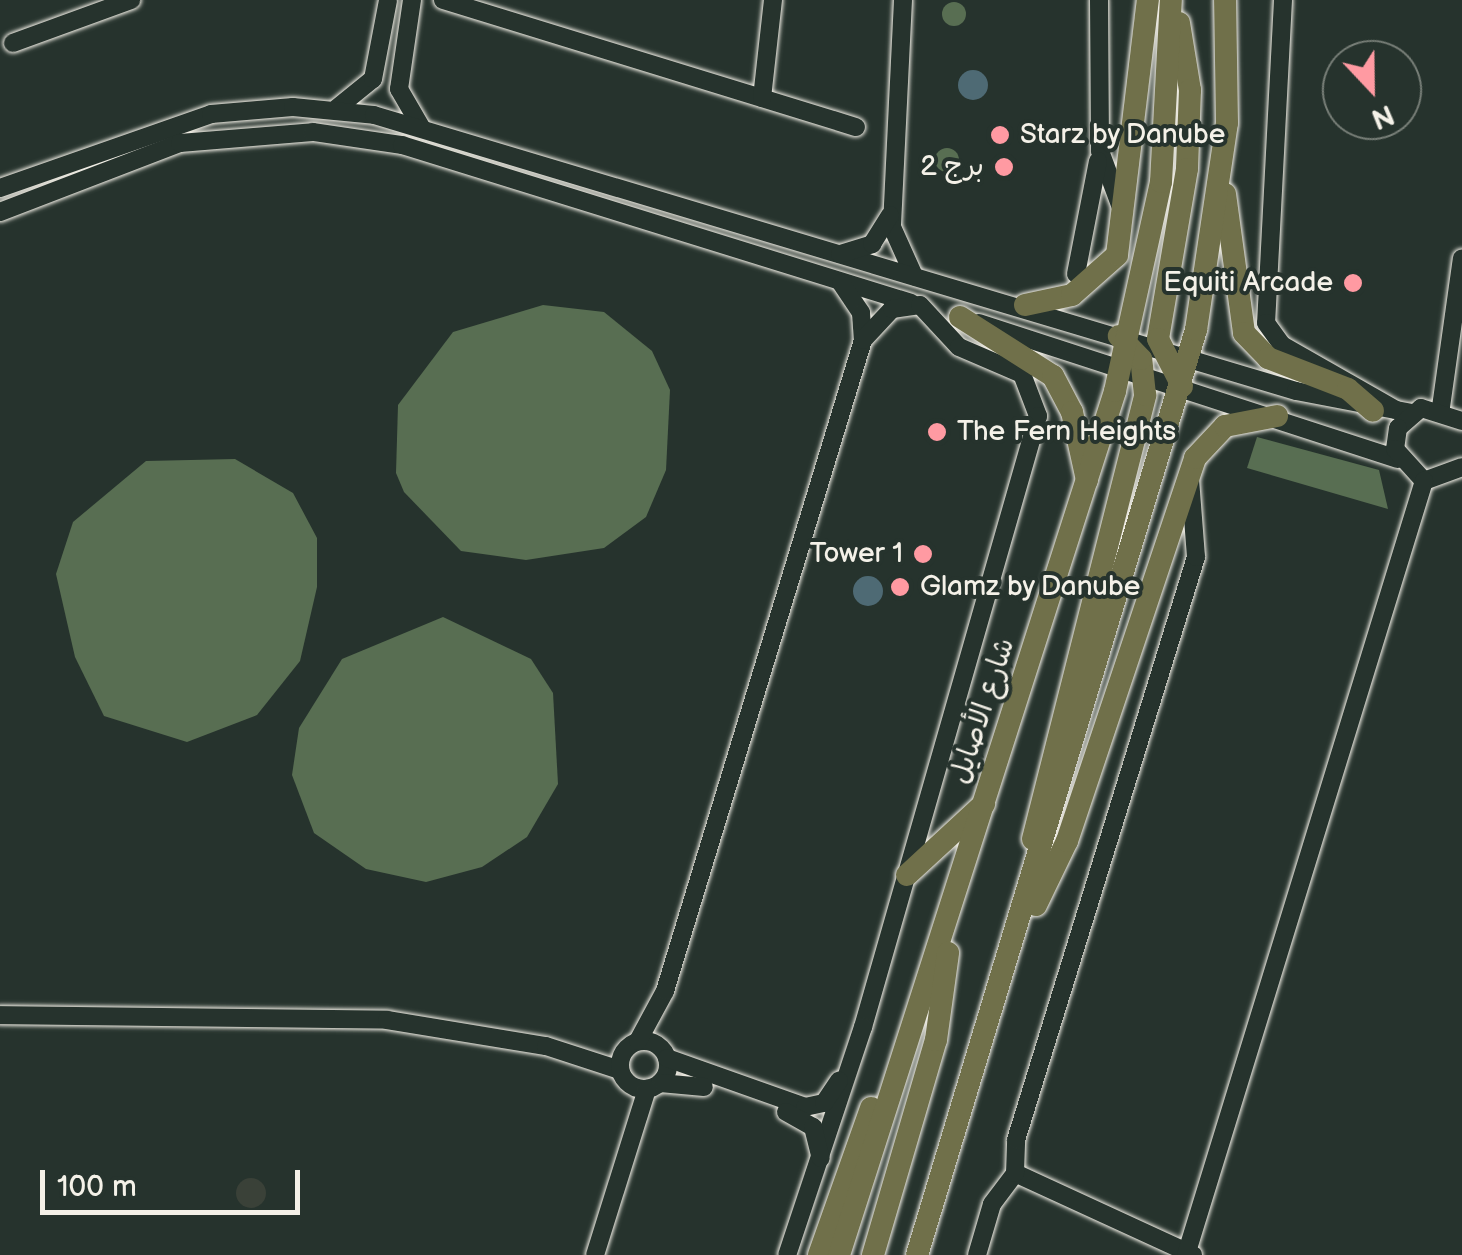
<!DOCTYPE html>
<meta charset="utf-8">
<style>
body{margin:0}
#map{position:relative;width:1462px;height:1255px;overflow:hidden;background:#26332d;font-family:"Balsamiq Sans","Playpen Sans Arabic",sans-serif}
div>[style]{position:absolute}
.built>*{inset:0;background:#3a4138}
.round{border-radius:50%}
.green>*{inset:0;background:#586e52}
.water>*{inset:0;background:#4e6a74}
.roads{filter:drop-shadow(0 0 2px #f4f1e8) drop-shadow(0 0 2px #f4f1e8)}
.minor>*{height:18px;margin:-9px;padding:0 9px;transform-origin:9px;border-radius:9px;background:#26332d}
.minor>.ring{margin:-9px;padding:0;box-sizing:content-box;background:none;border:18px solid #26332d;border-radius:50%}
.major>*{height:22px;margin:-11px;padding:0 11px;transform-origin:11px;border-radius:11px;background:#70704a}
.dots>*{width:28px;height:28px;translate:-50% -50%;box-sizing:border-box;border:5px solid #26332d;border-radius:50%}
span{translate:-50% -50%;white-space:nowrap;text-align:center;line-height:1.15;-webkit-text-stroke:8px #26332d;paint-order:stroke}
.poi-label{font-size:28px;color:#f4f1e8}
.left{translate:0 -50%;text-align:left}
.right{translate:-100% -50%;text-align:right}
.street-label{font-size:28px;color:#f4f1e8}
.north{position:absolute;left:1322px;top:40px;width:100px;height:100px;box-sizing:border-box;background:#26332d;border:2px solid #787f78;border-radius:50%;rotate:158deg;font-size:28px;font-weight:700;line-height:40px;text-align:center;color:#f4f1e8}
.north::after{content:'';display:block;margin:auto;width:35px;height:45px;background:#ff9aa2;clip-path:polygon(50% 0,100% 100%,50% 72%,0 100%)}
.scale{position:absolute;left:40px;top:1170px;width:260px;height:45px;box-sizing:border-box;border:5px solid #f4f1e8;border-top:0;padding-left:12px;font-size:30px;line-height:35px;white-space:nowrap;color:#f4f1e8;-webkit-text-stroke:8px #26332d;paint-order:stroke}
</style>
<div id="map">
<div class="built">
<div class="round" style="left:236px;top:1178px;width:30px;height:30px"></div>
</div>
<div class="green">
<div class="round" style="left:942px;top:2px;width:24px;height:24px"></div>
<div class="round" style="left:935px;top:148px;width:24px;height:24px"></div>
<div style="clip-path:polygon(543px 305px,604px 312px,652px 351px,670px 390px,666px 470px,646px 517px,604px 548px,526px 560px,461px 551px,404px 492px,396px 473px,398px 405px,453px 332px)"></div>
<div style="clip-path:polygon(1257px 437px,1379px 470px,1388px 509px,1247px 468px)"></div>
<div style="clip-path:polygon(235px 459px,293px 493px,317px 538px,317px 587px,300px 661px,257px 715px,187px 742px,104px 716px,75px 657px,56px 574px,73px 522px,146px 461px)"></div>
<div style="clip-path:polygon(443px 617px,531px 659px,553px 693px,558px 784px,527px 837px,482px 867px,426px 882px,366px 869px,314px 833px,292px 775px,299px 728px,342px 659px)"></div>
</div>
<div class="water">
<div class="round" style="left:958px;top:70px;width:30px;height:30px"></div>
<div class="round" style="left:853px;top:576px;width:30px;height:30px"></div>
</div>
<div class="roads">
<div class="minor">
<div style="left:412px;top:0;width:90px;rotate:98.3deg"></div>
<div style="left:399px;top:89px;width:44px;rotate:59.9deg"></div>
<div style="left:443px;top:0;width:432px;rotate:17.1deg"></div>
<div style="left:903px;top:0;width:227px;rotate:92.8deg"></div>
<div style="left:892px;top:227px;width:54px;rotate:65.8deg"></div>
<div style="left:1099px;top:0;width:151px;rotate:89.6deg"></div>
<div style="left:1100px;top:151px;width:63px;rotate:69.6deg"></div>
<div style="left:1283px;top:0;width:323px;rotate:93deg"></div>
<div style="left:1266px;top:323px;width:27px;rotate:54deg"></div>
<div style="left:1282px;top:345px;width:131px;rotate:29.7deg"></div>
<div style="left:13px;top:43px;width:126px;rotate:-20deg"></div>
<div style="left:762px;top:98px;width:99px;rotate:-83.6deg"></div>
<div style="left:337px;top:108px;width:46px;rotate:-38.9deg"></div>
<div style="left:373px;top:79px;width:80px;rotate:-79.2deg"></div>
<div style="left:0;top:188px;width:224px;rotate:-19.3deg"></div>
<div style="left:211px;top:114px;width:82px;rotate:-4.9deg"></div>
<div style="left:293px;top:107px;width:81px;rotate:5.6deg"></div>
<div style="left:374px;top:115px;width:962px;rotate:16.67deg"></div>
<div style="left:1296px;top:391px;width:117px;rotate:10.8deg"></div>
<div style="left:0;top:212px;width:193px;rotate:-21deg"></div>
<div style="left:180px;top:143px;width:133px;rotate:-4.7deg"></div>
<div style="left:313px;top:132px;width:90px;rotate:8.3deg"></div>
<div style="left:402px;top:145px;width:533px;rotate:17.24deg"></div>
<div style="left:840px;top:254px;width:34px;rotate:-17deg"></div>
<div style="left:872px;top:244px;width:34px;rotate:-58deg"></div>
<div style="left:1076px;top:274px;width:115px;rotate:-79deg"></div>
<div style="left:841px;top:283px;width:36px;rotate:56deg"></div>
<div style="left:861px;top:313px;width:26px;rotate:86deg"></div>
<div style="left:979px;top:323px;width:440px;rotate:18deg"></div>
<div style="left:1441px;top:407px;width:150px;rotate:-82deg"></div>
<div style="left:1462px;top:421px;width:43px;rotate:-162.4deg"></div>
<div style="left:1421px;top:408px;width:30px;rotate:139deg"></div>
<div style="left:1398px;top:428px;width:21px;rotate:98deg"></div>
<div style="left:1395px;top:449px;width:43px;rotate:47.8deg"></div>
<div style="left:1424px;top:481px;width:40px;rotate:-20.2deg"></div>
<div style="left:0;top:1015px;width:387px;rotate:0.7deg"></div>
<div style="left:387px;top:1020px;width:161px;rotate:9.3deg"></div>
<div style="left:546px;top:1046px;width:78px;rotate:18deg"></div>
<div class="ring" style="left:620px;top:1041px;width:30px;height:30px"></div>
<div style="left:638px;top:1041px;width:57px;rotate:-61.6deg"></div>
<div style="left:665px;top:991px;width:680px;rotate:-73.08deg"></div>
<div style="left:863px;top:340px;width:42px;rotate:-46.9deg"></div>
<div style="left:892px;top:309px;width:28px;rotate:-8deg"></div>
<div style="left:920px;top:305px;width:57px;rotate:47.1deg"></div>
<div style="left:959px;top:347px;width:69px;rotate:23.2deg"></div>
<div style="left:1022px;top:374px;width:45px;rotate:69.1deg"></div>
<div style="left:1038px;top:416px;width:636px;rotate:105.98deg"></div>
<div style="left:863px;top:1027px;width:240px;rotate:108.4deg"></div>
<div style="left:667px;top:1058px;width:146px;rotate:19.5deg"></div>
<div style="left:805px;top:1107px;width:19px;rotate:-12deg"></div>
<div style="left:824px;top:1103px;width:27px;rotate:-56deg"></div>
<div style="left:660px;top:1083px;width:44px;rotate:5.2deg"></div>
<div style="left:786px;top:1112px;width:31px;rotate:29deg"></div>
<div style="left:813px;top:1127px;width:32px;rotate:76deg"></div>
<div style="left:1015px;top:1173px;width:196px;rotate:24.7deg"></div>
<div style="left:595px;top:1255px;width:174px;rotate:-72.6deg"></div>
<div style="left:977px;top:1255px;width:53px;rotate:-73.6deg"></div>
<div style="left:992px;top:1204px;width:39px;rotate:-53deg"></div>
<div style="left:1015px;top:1173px;width:33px;rotate:-88deg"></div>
<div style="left:1016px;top:1140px;width:610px;rotate:-72.84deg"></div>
<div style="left:1196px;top:557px;width:78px;rotate:-94.4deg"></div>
<div style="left:1186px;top:1255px;width:810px;rotate:-72.91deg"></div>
</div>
<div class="major">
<div style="left:1179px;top:23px;width:68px;rotate:80.7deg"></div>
<div style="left:1190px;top:90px;width:79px;rotate:92.2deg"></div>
<div style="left:1187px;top:169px;width:172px;rotate:99.7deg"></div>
<div style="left:1158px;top:339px;width:53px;rotate:62.9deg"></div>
<div style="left:1225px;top:194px;width:140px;rotate:82.2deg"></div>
<div style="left:1244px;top:333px;width:35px;rotate:46deg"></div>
<div style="left:1268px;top:358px;width:86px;rotate:21.2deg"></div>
<div style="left:1348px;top:389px;width:33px;rotate:41deg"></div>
<div style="left:1025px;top:305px;width:48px;rotate:-12deg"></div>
<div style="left:1072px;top:295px;width:60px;rotate:-41.6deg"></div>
<div style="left:1117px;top:255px;width:257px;rotate:-83.1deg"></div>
<div style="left:960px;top:317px;width:110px;rotate:32.4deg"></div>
<div style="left:1053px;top:376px;width:41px;rotate:62.2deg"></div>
<div style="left:1072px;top:412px;width:70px;rotate:77.6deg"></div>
<div style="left:1033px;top:839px;width:458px;rotate:-75.8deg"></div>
<div style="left:1145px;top:395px;width:36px;rotate:-96deg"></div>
<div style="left:1141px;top:359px;width:32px;rotate:-134deg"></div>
<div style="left:907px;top:875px;width:105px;rotate:-42.7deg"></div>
<div style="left:1036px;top:905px;width:71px;rotate:-64.2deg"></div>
<div style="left:1067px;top:841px;width:404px;rotate:-71.5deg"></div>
<div style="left:1195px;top:458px;width:44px;rotate:-46.8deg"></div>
<div style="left:1225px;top:426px;width:53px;rotate:-10.9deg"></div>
<div style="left:819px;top:1255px;width:156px;rotate:-70.5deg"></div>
<div style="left:839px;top:1255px;width:907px;rotate:-72.28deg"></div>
<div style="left:1115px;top:391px;width:214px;rotate:-77.6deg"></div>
<div style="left:1161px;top:182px;width:182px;rotate:-86.9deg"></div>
<div style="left:873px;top:1255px;width:224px;rotate:-73.7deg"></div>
<div style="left:936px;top:1040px;width:88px;rotate:-82.1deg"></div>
<div style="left:917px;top:1255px;width:966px;rotate:-73.22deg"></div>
<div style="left:1196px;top:330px;width:209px;rotate:-81.5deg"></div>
<div style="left:1227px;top:123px;width:123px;rotate:-90.9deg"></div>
</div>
</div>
<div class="dots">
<div style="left:1000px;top:135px;background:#ff9aa2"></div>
<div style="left:1004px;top:167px;background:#ff9aa2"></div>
<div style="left:1353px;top:283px;background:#ff9aa2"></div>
<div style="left:937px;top:432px;background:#ff9aa2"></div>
<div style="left:923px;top:554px;background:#ff9aa2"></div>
<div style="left:900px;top:587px;background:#ff9aa2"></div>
</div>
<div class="poi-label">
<span class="left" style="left:1020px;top:135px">Starz by Danube</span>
<span class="right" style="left:984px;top:167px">برج 2</span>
<span class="right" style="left:1333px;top:283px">Equiti Arcade</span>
<span class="left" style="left:957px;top:432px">The Fern Heights</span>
<span class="right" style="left:903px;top:554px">Tower 1</span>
<span class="left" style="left:920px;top:587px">Glamz by Danube</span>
</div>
<div class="street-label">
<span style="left:983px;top:711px;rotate:-72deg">شارع الأصايل</span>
</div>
<div class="north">N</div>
<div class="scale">100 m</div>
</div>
